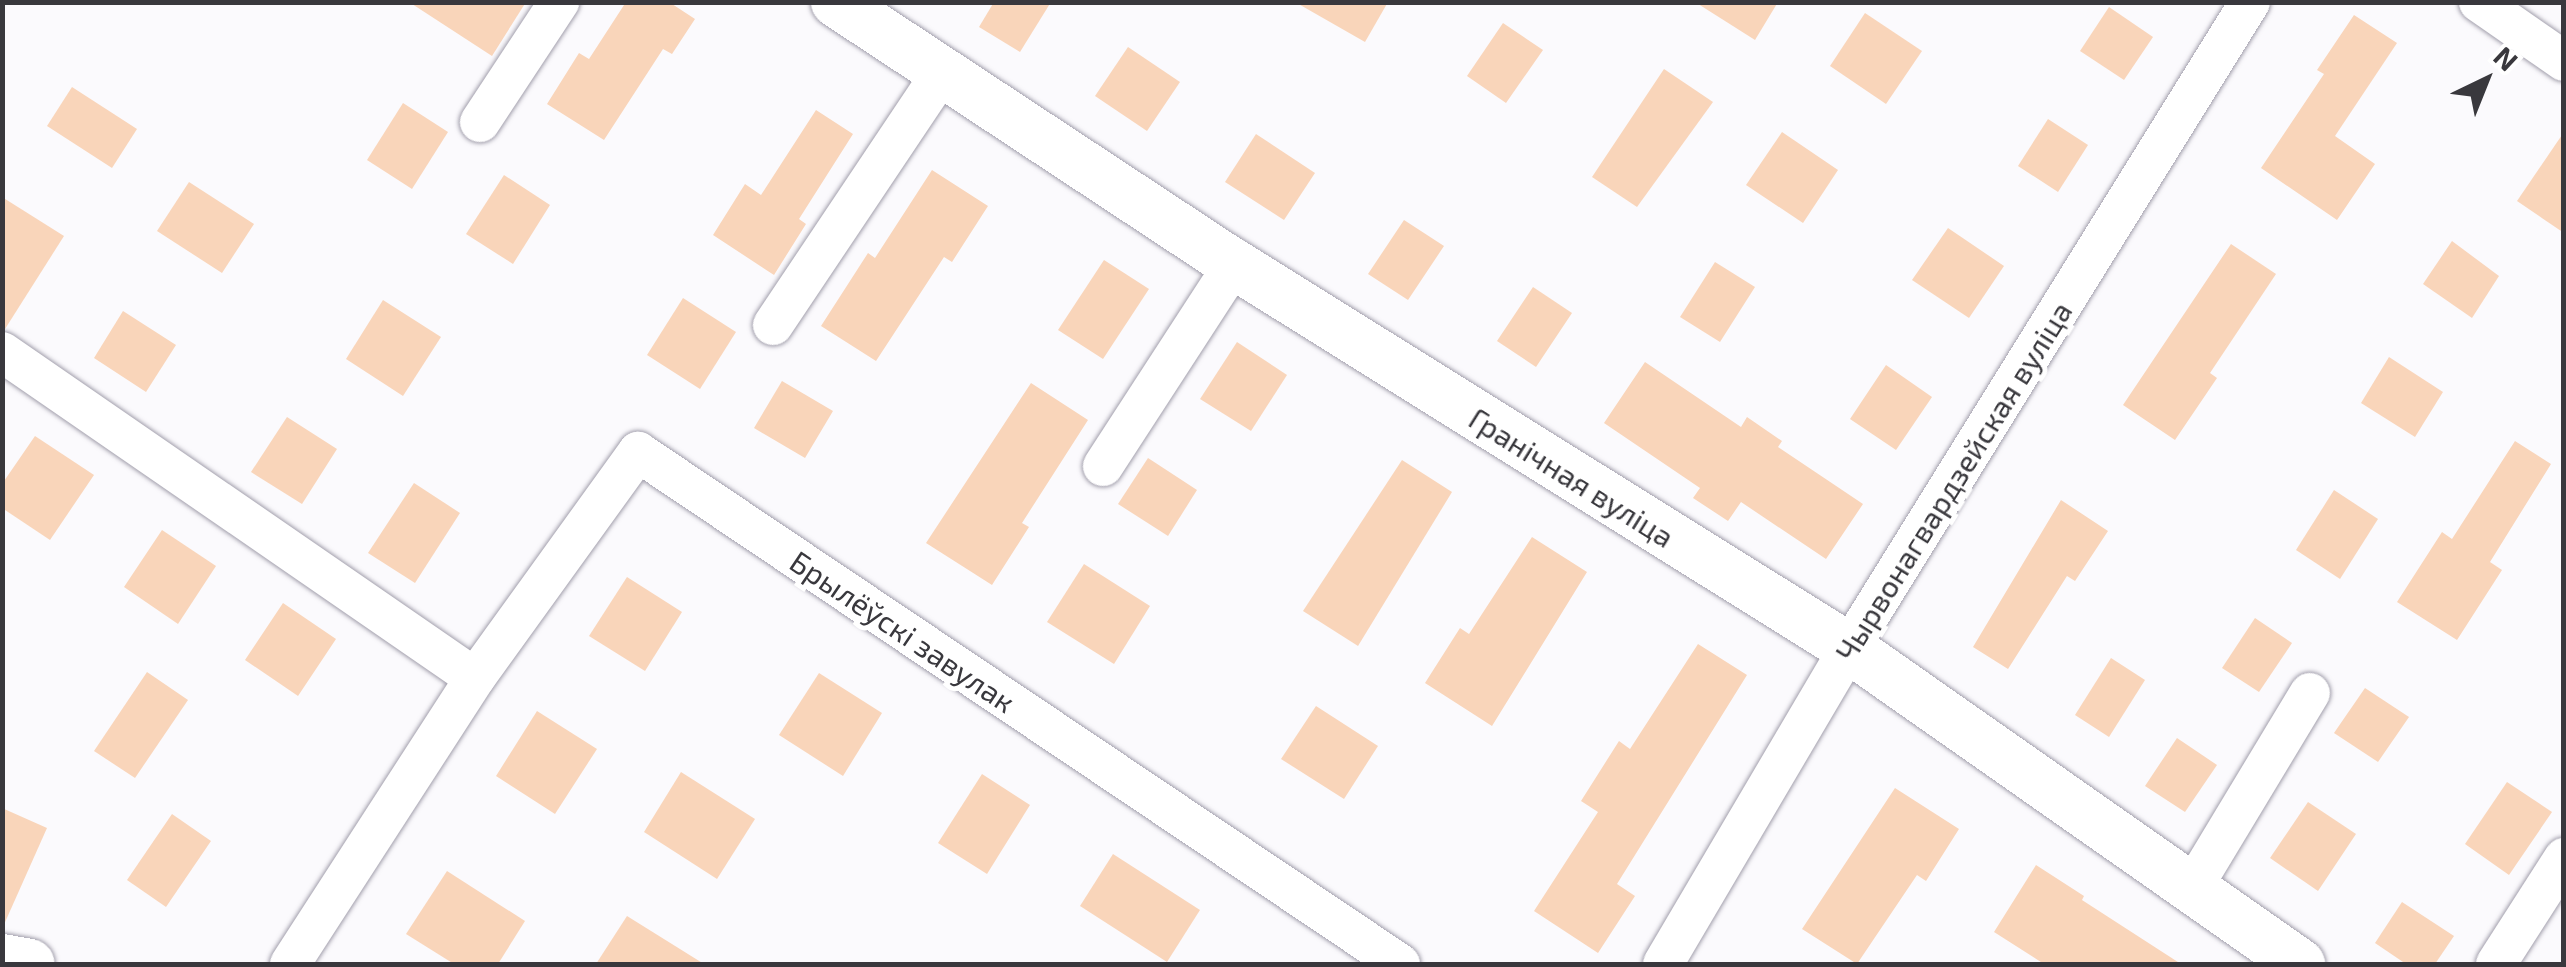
<!DOCTYPE html>
<meta charset="utf-8">
<style>
body{margin:0}
#map{position:relative;width:2566px;height:967px;overflow:hidden;background:#fbfafd;font-family:"Exo 2",sans-serif}
div>[style]{position:absolute}
.building>*{inset:0;background:#f9d5ba}
.roads{filter:drop-shadow(0 0 2px #a29fac) drop-shadow(0 0 2px #a29fac)}
.minor>*{height:40px;margin:-20px;padding:0 20px;transform-origin:20px;border-radius:20px;background:#fff}
.major>*{height:50px;margin:-25px;padding:0 25px;transform-origin:25px;border-radius:25px;background:#fff}
span{translate:-50% -50%;white-space:nowrap;text-align:center;line-height:1.15;-webkit-text-stroke:10px #fff;paint-order:stroke}
.street-label{font-size:30px;color:#39383d}
.frame{position:absolute;inset:0;border:5px solid #39383d;pointer-events:none}
.north{position:absolute;left:2436px;top:30px;width:100px;height:100px;-webkit-text-stroke:8px #fff;paint-order:stroke;rotate:43deg;font-size:28px;font-weight:700;line-height:40px;text-align:center;color:#39383d}
.north::after{content:'';display:block;margin:auto;width:35px;height:45px;background:#39383d;clip-path:polygon(50% 0,100% 100%,50% 72%,0 100%)}
</style>
<div id="map">
<div class="building">
<div style="clip-path:polygon(409px 2px,526px 2px,492px 56px)"></div>
<div style="clip-path:polygon(626px 2px,669px 2px,695px 19px,672px 54px,663px 49px,604px 140px,547px 104px,579px 53px,589px 59px)"></div>
<div style="clip-path:polygon(994px 2px,1051px 2px,1020px 52px,979px 27px)"></div>
<div style="clip-path:polygon(1295px 2px,1388px 2px,1365px 42px)"></div>
<div style="clip-path:polygon(1695px 2px,1778px 2px,1755px 40px)"></div>
<div style="clip-path:polygon(2109px 7px,2153px 37px,2124px 80px,2080px 51px)"></div>
<div style="clip-path:polygon(1865px 13px,1922px 51px,1886px 104px,1830px 66px)"></div>
<div style="clip-path:polygon(2354px 15px,2397px 43px,2335px 136px,2375px 164px,2337px 220px,2261px 168px,2324px 74px,2317px 70px)"></div>
<div style="clip-path:polygon(1503px 23px,1543px 50px,1506px 103px,1467px 76px)"></div>
<div style="clip-path:polygon(1128px 47px,1180px 82px,1147px 131px,1095px 96px)"></div>
<div style="clip-path:polygon(1664px 69px,1713px 102px,1637px 207px,1592px 177px)"></div>
<div style="clip-path:polygon(72px 87px,137px 129px,112px 168px,47px 126px)"></div>
<div style="clip-path:polygon(403px 103px,448px 132px,412px 189px,367px 160px)"></div>
<div style="clip-path:polygon(816px 110px,853px 134px,799px 219px,806px 224px,774px 275px,713px 235px,745px 184px,761px 195px)"></div>
<div style="clip-path:polygon(2048px 119px,2088px 145px,2058px 192px,2018px 166px)"></div>
<div style="clip-path:polygon(1782px 132px,1838px 170px,1803px 223px,1746px 185px)"></div>
<div style="clip-path:polygon(2564px 132px,2564px 233px,2517px 201px)"></div>
<div style="clip-path:polygon(1256px 134px,1315px 173px,1284px 220px,1225px 182px)"></div>
<div style="clip-path:polygon(932px 170px,988px 206px,952px 262px,944px 257px,876px 361px,821px 326px,868px 253px,875px 258px)"></div>
<div style="clip-path:polygon(504px 175px,550px 205px,513px 264px,466px 234px)"></div>
<div style="clip-path:polygon(189px 182px,254px 224px,222px 273px,157px 231px)"></div>
<div style="clip-path:polygon(2px 197px,64px 236px,5px 329px,2px 328px)"></div>
<div style="clip-path:polygon(1404px 220px,1444px 246px,1408px 300px,1368px 274px)"></div>
<div style="clip-path:polygon(1948px 228px,2004px 266px,1969px 318px,1912px 280px)"></div>
<div style="clip-path:polygon(2452px 241px,2499px 276px,2472px 318px,2423px 284px)"></div>
<div style="clip-path:polygon(2231px 244px,2276px 274px,2210px 373px,2217px 378px,2175px 440px,2123px 405px)"></div>
<div style="clip-path:polygon(1104px 260px,1149px 289px,1103px 359px,1058px 330px)"></div>
<div style="clip-path:polygon(1715px 262px,1755px 287px,1720px 342px,1680px 317px)"></div>
<div style="clip-path:polygon(1533px 287px,1572px 313px,1536px 367px,1497px 341px)"></div>
<div style="clip-path:polygon(683px 298px,736px 332px,700px 389px,647px 355px)"></div>
<div style="clip-path:polygon(383px 300px,441px 337px,403px 396px,346px 359px)"></div>
<div style="clip-path:polygon(123px 311px,176px 345px,146px 392px,94px 358px)"></div>
<div style="clip-path:polygon(1237px 342px,1287px 375px,1251px 431px,1200px 399px)"></div>
<div style="clip-path:polygon(2389px 357px,2443px 392px,2415px 437px,2361px 403px)"></div>
<div style="clip-path:polygon(1645px 362px,1741px 427px,1747px 417px,1782px 441px,1778px 447px,1863px 504px,1826px 559px,1741px 502px,1728px 521px,1693px 498px,1700px 488px,1604px 423px)"></div>
<div style="clip-path:polygon(1886px 365px,1932px 397px,1896px 450px,1850px 419px)"></div>
<div style="clip-path:polygon(782px 381px,833px 411px,805px 458px,754px 428px)"></div>
<div style="clip-path:polygon(1031px 383px,1088px 420px,1022px 523px,1029px 527px,992px 585px,926px 543px)"></div>
<div style="clip-path:polygon(287px 417px,337px 449px,302px 504px,251px 472px)"></div>
<div style="clip-path:polygon(35px 436px,94px 475px,50px 540px,2px 508px,2px 484px)"></div>
<div style="clip-path:polygon(2515px 441px,2551px 464px,2490px 562px,2502px 570px,2457px 640px,2397px 602px,2442px 532px,2452px 539px)"></div>
<div style="clip-path:polygon(1148px 458px,1197px 490px,1168px 536px,1118px 504px)"></div>
<div style="clip-path:polygon(1402px 460px,1452px 492px,1358px 646px,1303px 611px)"></div>
<div style="clip-path:polygon(414px 483px,460px 513px,415px 583px,368px 553px)"></div>
<div style="clip-path:polygon(2334px 490px,2378px 519px,2340px 579px,2296px 550px)"></div>
<div style="clip-path:polygon(2061px 500px,2108px 531px,2075px 581px,2067px 576px,2008px 669px,1973px 647px)"></div>
<div style="clip-path:polygon(162px 530px,216px 566px,178px 624px,124px 587px)"></div>
<div style="clip-path:polygon(1532px 537px,1587px 572px,1492px 726px,1425px 683px,1460px 628px,1469px 634px)"></div>
<div style="clip-path:polygon(1084px 564px,1150px 606px,1114px 664px,1047px 622px)"></div>
<div style="clip-path:polygon(627px 577px,682px 612px,645px 671px,589px 636px)"></div>
<div style="clip-path:polygon(283px 603px,336px 639px,298px 696px,245px 660px)"></div>
<div style="clip-path:polygon(2255px 618px,2292px 643px,2259px 692px,2222px 668px)"></div>
<div style="clip-path:polygon(1698px 644px,1747px 675px,1617px 884px,1635px 896px,1598px 953px,1534px 911px,1598px 812px,1581px 801px,1619px 741px,1630px 749px)"></div>
<div style="clip-path:polygon(2111px 658px,2145px 680px,2109px 737px,2075px 715px)"></div>
<div style="clip-path:polygon(147px 672px,188px 700px,135px 778px,94px 751px)"></div>
<div style="clip-path:polygon(819px 673px,882px 713px,843px 776px,779px 735px)"></div>
<div style="clip-path:polygon(2365px 688px,2409px 717px,2378px 762px,2334px 733px)"></div>
<div style="clip-path:polygon(1316px 706px,1378px 746px,1344px 799px,1281px 759px)"></div>
<div style="clip-path:polygon(537px 711px,597px 749px,555px 814px,496px 776px)"></div>
<div style="clip-path:polygon(2177px 738px,2217px 765px,2185px 812px,2145px 786px)"></div>
<div style="clip-path:polygon(681px 772px,755px 819px,717px 879px,644px 832px)"></div>
<div style="clip-path:polygon(982px 774px,1030px 805px,987px 874px,938px 843px)"></div>
<div style="clip-path:polygon(2507px 782px,2552px 812px,2509px 875px,2465px 844px)"></div>
<div style="clip-path:polygon(1895px 788px,1959px 829px,1926px 881px,1917px 875px,1857px 964px,1802px 929px)"></div>
<div style="clip-path:polygon(2308px 802px,2356px 834px,2318px 891px,2270px 858px)"></div>
<div style="clip-path:polygon(2px 808px,47px 828px,2px 929px)"></div>
<div style="clip-path:polygon(172px 814px,211px 841px,166px 907px,127px 880px)"></div>
<div style="clip-path:polygon(1113px 854px,1200px 910px,1167px 962px,1080px 906px)"></div>
<div style="clip-path:polygon(2036px 865px,2084px 896px,2082px 900px,2181px 964px,2044px 964px,1994px 932px)"></div>
<div style="clip-path:polygon(447px 871px,525px 921px,498px 964px,454px 964px,406px 934px)"></div>
<div style="clip-path:polygon(2402px 902px,2454px 936px,2435px 964px,2406px 964px,2375px 943px)"></div>
<div style="clip-path:polygon(627px 916px,704px 964px,596px 964px)"></div>
</div>
<div class="roads">
<div class="minor">
<div style="left:2479px;top:2px;width:103px;rotate:34.8deg"></div>
<div style="left:480px;top:122px;width:144px;rotate:-56.6deg"></div>
<div style="left:773px;top:325px;width:306px;rotate:-56.2deg"></div>
<div style="left:2px;top:352px;width:574px;rotate:34.58deg"></div>
<div style="left:475px;top:678px;width:279px;rotate:-54.2deg"></div>
<div style="left:638px;top:452px;width:918px;rotate:33.9deg"></div>
<div style="left:1103px;top:466px;width:241px;rotate:-57deg"></div>
<div style="left:2191px;top:890px;width:230px;rotate:-58.9deg"></div>
<div style="left:290px;top:964px;width:341px;rotate:-57.1deg"></div>
<div style="left:1663px;top:964px;width:367px;rotate:-59.5deg"></div>
<div style="left:1849px;top:648px;width:760px;rotate:-58.17deg"></div>
<div style="left:2496px;top:964px;width:126px;rotate:-57.3deg"></div>
</div>
<div class="major">
<div style="left:836px;top:2px;width:476px;rotate:33.4deg"></div>
<div style="left:1234px;top:264px;width:725px;rotate:31.98deg"></div>
<div style="left:1849px;top:648px;width:551px;rotate:35.02deg"></div>
<div style="left:2px;top:959px;width:28px;rotate:10deg"></div>
</div>
</div>
<div class="street-label">
<span style="left:1572px;top:477px;rotate:32deg">Гранічная вуліца</span>
<span style="left:1953px;top:481px;rotate:-58deg">Чырвонагвардзейская вуліца</span>
<span style="left:903px;top:631px;rotate:34deg">Брылёўскі завулак</span>
</div>
<div class="frame"></div>
<div class="north">N</div>
</div>
